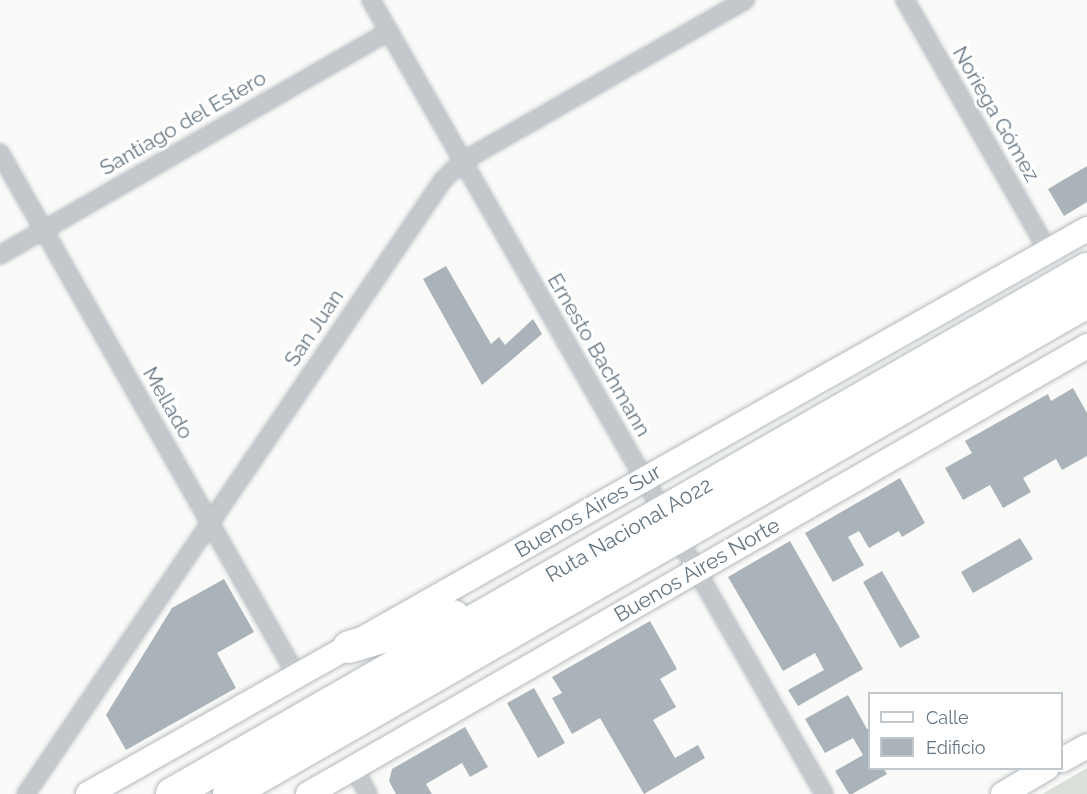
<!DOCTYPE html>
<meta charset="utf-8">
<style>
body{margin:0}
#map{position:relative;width:1087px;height:794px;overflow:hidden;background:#fafaf8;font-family:Raleway,sans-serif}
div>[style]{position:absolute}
.green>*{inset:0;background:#dadfd7}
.building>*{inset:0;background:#aab3b9}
.roads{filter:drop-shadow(0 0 2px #b3babf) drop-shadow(0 0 2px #b3babf)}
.street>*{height:16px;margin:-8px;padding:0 8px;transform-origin:8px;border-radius:8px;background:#c3c8cc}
.secondary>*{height:24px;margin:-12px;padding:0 12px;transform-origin:12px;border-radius:12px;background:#fff}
.highway>*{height:32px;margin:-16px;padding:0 16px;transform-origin:16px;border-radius:16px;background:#fff}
span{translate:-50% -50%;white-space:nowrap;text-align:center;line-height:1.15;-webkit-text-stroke:6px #fff;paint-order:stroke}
.street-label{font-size:21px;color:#657683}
.legend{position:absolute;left:868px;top:692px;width:195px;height:78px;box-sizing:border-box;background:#fff;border:2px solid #c1c8cd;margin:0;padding:8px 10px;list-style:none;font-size:18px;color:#657683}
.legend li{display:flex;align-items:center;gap:12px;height:30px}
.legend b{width:30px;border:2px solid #c1c8cd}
</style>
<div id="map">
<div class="green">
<div style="clip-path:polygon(1087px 768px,1087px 794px,1042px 794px)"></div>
</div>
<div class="building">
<div style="clip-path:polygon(1087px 166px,1087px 202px,1064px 216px,1048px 189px)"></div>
<div style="clip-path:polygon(446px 266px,491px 344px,499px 337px,505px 345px,533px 319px,542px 334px,482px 385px,423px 279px)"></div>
<div style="clip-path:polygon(1073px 388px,1087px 413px,1087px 456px,1062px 470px,1056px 459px,1023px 478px,1031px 492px,1003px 508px,990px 485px,963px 500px,945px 468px,972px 453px,965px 441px,1048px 394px,1051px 401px)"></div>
<div style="clip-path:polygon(900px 478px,925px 523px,902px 537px,899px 531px,869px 548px,859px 531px,848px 537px,864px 565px,833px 582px,805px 533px)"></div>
<div style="clip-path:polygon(1020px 538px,1033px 559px,973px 593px,961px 572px)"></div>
<div style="clip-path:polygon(790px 541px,863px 669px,798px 706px,788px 690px,824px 670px,815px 653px,783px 671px,728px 577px)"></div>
<div style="clip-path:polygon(882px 571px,920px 637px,900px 648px,863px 582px)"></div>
<div style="clip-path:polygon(224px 579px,254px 632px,217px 653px,236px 688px,126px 750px,106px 715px,172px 608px)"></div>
<div style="clip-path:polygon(650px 621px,677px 669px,660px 679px,676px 707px,653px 720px,675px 758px,698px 745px,705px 758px,644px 794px,600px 718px,572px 734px,552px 698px,562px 693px,552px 677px)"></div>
<div style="clip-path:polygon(534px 688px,565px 743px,538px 758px,507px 703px)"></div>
<div style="clip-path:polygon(848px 695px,867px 729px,870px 728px,870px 768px,883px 768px,887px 774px,852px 794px,849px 794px,835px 771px,863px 755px,853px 738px,825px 753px,805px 719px)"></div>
<div style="clip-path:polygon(465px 727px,488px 767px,470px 777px,462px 763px,426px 784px,432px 794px,396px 794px,389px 781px,392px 769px)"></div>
</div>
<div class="roads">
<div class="street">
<div style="left:371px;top:0;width:914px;rotate:60.29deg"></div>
<div style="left:905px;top:0;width:289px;rotate:60.3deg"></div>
<div style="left:0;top:153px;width:601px;rotate:60.41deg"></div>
<div style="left:0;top:255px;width:449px;rotate:-29.9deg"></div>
<div style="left:353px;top:767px;width:31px;rotate:61deg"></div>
<div style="left:26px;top:794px;width:742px;rotate:-55.82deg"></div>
<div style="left:443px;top:180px;width:28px;rotate:-44deg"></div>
<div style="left:463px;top:161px;width:325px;rotate:-29.7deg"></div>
</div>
<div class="secondary">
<div style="left:1062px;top:760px;width:29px;rotate:-29deg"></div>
<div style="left:88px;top:794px;width:1148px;rotate:-29.49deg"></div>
<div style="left:308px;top:794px;width:899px;rotate:-29.9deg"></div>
<div style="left:1003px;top:794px;width:51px;rotate:-30.6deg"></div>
</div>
<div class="highway">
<div style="left:349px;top:647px;width:109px;rotate:-16.4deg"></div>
<div style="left:172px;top:794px;width:1055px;rotate:-29.85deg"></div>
<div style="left:229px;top:794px;width:989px;rotate:-29.83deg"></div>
</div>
</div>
<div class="street-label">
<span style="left:996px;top:114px;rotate:60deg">Noriega Gómez</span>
<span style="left:183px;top:123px;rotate:-30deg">Santiago del Estero</span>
<span style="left:314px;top:328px;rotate:-56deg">San Juan</span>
<span style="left:599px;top:355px;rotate:60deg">Ernesto Bachmann</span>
<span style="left:168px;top:403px;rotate:60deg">Mellado</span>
<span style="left:588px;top:511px;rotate:-30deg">Buenos Aires Sur</span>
<span style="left:629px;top:530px;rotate:-30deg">Ruta Nacional A022</span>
<span style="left:697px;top:570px;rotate:-30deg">Buenos Aires Norte</span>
</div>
<ul class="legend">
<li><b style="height:8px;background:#fff"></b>Calle</li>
<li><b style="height:16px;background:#aab3b9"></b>Edificio</li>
</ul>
</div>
